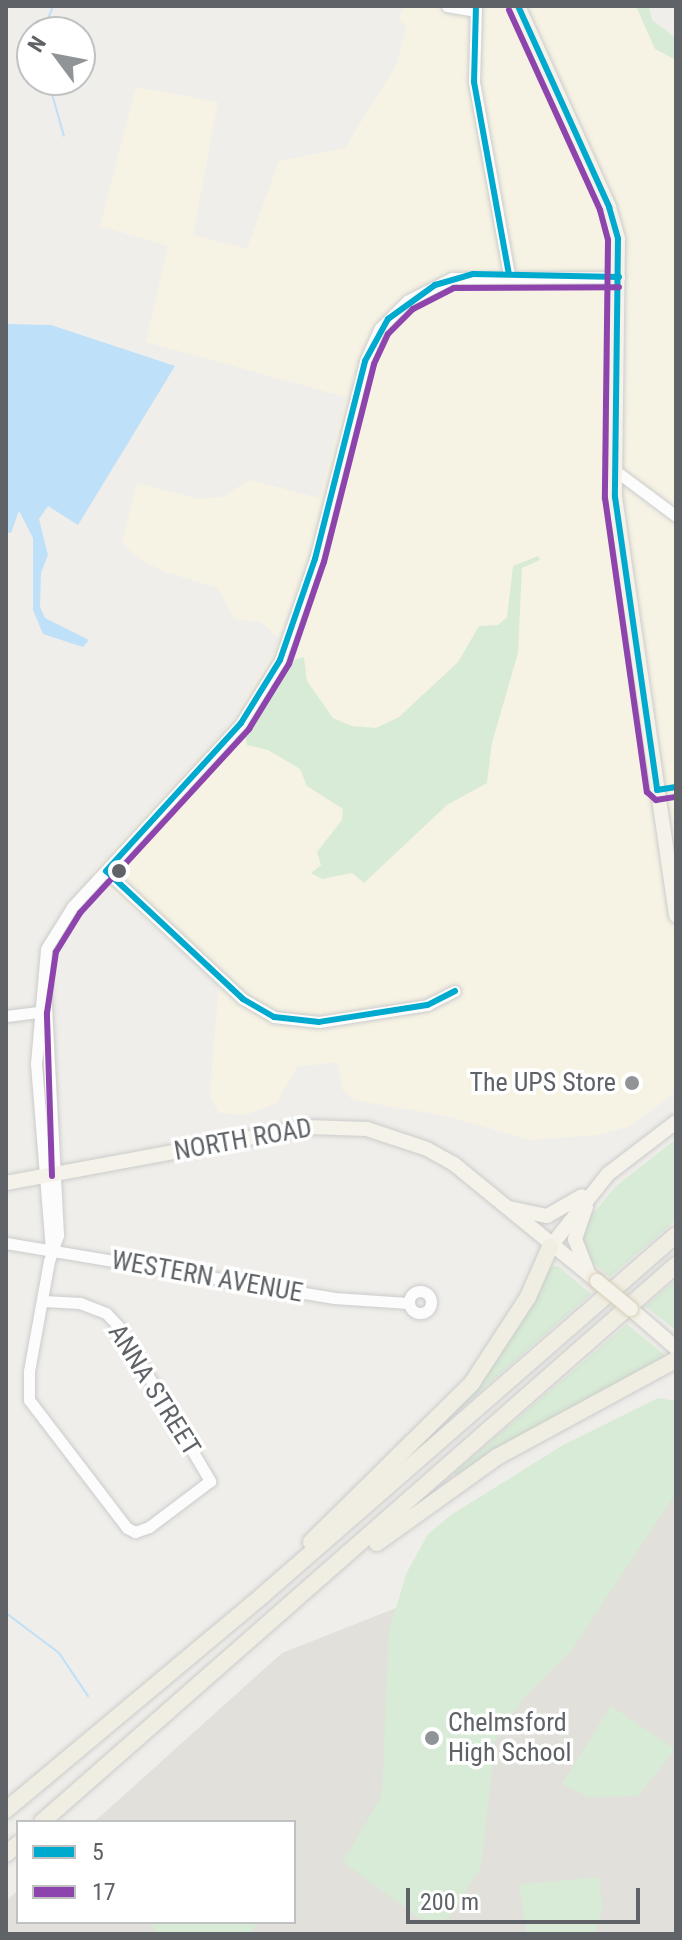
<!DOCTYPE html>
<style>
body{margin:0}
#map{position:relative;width:682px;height:1940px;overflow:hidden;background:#efeeea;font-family:"Roboto Condensed",sans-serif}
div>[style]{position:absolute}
.commercial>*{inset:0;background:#f7f3e4}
.education>*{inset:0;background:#e2e0da}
.green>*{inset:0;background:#d8ebd6}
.water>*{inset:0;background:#bfe0f9}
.stream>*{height:2px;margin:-1px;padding:0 1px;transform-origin:1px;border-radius:1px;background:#bfe0f9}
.roads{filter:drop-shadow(0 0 2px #cbcccc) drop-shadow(0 0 2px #cbcccc)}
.minor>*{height:11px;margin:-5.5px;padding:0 5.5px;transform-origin:5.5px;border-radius:5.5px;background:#fdfcfc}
.minor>.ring{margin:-5.5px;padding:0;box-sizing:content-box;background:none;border:11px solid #fdfcfc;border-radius:50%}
.major>*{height:14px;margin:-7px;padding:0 7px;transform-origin:7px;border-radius:7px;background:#f4f2e9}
.highway>*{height:16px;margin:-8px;padding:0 8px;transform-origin:8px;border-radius:8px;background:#f0ede3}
.bridges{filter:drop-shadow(0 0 2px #d7ceb8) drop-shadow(0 0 2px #d7ceb8)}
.major-bridge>*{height:14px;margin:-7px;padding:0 7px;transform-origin:7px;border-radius:7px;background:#f4f2e9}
.bus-1>*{height:6px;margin:-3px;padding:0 3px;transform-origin:3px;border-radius:3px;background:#00a9ce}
.bus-2>*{height:6px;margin:-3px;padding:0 3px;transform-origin:3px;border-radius:3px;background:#8e44ad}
.dots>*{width:22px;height:22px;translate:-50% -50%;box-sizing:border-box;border:4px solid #fff;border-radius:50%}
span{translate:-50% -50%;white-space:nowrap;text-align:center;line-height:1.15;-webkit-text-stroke:7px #fff;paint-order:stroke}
.poi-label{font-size:26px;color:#5f6368}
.right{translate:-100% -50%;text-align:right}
.left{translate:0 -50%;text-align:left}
.street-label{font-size:26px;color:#5f6368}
.frame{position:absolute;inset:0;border:8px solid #5f6368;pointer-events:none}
.legend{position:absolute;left:16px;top:1820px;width:280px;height:104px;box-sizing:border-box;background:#fff;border:2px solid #bfc1c3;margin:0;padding:10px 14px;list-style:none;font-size:24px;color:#5f6368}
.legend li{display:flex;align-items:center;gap:16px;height:40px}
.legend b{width:40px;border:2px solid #bfc1c3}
.north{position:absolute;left:16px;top:16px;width:80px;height:80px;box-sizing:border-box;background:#fff;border:2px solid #bfc1c3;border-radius:50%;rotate:302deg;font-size:22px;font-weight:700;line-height:32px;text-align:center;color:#5f6368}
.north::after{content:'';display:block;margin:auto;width:28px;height:36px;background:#919496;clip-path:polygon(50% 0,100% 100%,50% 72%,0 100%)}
.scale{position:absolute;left:406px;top:1888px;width:234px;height:36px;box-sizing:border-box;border:4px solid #5f6368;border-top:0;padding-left:10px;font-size:24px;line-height:28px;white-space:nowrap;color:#5f6368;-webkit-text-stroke:6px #fff;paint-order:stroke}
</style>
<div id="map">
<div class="commercial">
<div style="clip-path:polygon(404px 6px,435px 6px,467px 15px,471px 6px,636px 6px,655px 49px,676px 60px,676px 1092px,630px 1126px,598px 1135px,530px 1140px,447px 1116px,353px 1100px,342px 1089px,337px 1062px,297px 1067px,277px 1102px,246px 1115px,219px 1113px,210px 1097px,219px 983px,91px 873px,231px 722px,280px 640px,261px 622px,234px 619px,218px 588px,165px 572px,139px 559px,122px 542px,137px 483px,199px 499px,222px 497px,249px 480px,319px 498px,346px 397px,146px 342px,168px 246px,100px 226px,136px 87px,218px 102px,193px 235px,247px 249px,279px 161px,345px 148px,397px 64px,406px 26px,399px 19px)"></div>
</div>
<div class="education">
<div style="clip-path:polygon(676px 1486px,676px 1934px,6px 1934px,6px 1901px,18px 1890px,18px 1922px,294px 1922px,294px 1822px,94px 1822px,282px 1653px,659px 1504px)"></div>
</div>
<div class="green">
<div style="clip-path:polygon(636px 6px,649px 6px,652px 20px,676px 38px,676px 60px,655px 49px)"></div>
<div style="clip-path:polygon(538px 556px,540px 560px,522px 568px,518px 653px,492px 743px,487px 783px,447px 805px,364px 883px,352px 873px,322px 879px,311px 873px,321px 865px,317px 852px,342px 820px,343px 809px,307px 786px,300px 769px,268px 750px,247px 745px,245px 736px,294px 660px,304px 657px,307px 681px,333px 718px,352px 726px,376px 728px,399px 717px,458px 662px,479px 626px,498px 625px,507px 617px,513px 566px)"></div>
<div style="clip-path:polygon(676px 1139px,676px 1220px,610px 1277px,590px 1260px,581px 1239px,585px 1223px,616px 1186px)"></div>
<div style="clip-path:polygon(558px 1266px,591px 1294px,388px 1472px,489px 1370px,549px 1267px)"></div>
<div style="clip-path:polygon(676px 1280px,676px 1330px,645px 1306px)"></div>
<div style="clip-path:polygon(627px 1324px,667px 1357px,456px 1477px,454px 1473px)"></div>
<div style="clip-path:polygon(658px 1398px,676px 1401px,676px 1493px,571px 1651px,525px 1696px,495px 1741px,481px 1867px,448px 1919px,425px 1922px,343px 1862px,382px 1795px,389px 1632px,406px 1574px,428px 1534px,451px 1515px,563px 1445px)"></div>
<div style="clip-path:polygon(611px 1706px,675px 1749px,638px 1796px,589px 1797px,562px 1784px)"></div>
<div style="clip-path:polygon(599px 1877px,602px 1907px,595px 1934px,527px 1934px,519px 1885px)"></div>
<div style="clip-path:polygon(259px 1922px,249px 1934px,160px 1934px,147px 1923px)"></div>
</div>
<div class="water">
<div style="clip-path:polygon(6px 324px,51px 325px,175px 366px,78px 525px,48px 506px,39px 519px,48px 555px,41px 573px,40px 607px,45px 618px,89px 640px,83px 647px,43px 634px,33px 610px,33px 538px,19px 511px,11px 533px,6px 532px)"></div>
</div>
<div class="stream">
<div style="left:43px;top:32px;width:28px;rotate:-69deg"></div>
<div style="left:48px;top:80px;width:58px;rotate:74.1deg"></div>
<div style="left:6px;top:1613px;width:66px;rotate:37deg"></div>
<div style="left:59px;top:1653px;width:52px;rotate:56deg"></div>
</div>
<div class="roads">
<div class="minor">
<div style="left:447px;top:6px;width:28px;rotate:10deg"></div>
<div style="left:476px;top:6px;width:76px;rotate:91.5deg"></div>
<div style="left:474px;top:82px;width:195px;rotate:79.7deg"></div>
<div style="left:613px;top:469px;width:79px;rotate:36.7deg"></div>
<div style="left:106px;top:871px;width:187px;rotate:43.1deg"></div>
<div style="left:243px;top:999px;width:36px;rotate:30deg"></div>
<div style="left:274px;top:1017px;width:45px;rotate:6.3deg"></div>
<div style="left:319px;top:1022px;width:109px;rotate:-8.9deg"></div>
<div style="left:427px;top:1005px;width:31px;rotate:-27deg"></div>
<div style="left:6px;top:1016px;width:31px;rotate:-7deg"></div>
<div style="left:6px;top:1243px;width:333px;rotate:9.5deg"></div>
<div style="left:334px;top:1298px;width:74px;rotate:3.9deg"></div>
<div style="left:51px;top:1250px;width:187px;rotate:-94.6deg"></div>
<div style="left:36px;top:1064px;width:115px;rotate:-85deg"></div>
<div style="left:46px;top:949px;width:49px;rotate:-58.2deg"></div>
<div style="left:72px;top:907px;width:250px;rotate:-47.4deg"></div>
<div style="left:241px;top:723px;width:74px;rotate:-58.2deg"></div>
<div style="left:280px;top:660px;width:107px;rotate:-70.9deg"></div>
<div style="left:315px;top:559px;width:204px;rotate:-75.8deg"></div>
<div style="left:365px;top:361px;width:36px;rotate:-66deg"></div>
<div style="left:380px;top:328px;width:38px;rotate:-45deg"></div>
<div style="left:407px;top:301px;width:51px;rotate:-27.1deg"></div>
<div style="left:452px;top:278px;width:167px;rotate:-0.3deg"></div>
<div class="ring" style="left:409px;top:1291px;width:11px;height:11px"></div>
<div style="left:43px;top:1301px;width:37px;rotate:3deg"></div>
<div style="left:80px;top:1303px;width:28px;rotate:21deg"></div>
<div style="left:106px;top:1313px;width:21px;rotate:47deg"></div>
<div style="left:120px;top:1328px;width:178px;rotate:59.5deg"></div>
<div style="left:210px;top:1481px;width:76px;rotate:143deg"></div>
<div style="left:149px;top:1527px;width:15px;rotate:160deg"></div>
<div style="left:135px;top:1532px;width:9px;rotate:-153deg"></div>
<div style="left:127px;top:1528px;width:161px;rotate:-127.4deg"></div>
<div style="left:29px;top:1400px;width:29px;rotate:-90deg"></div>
<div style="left:29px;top:1371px;width:112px;rotate:-79.7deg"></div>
<div style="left:49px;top:1261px;width:28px;rotate:-71deg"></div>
<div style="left:58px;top:1235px;width:251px;rotate:-93deg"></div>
</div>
<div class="major">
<div style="left:518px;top:6px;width:221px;rotate:65.6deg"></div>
<div style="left:609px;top:207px;width:33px;rotate:74deg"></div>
<div style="left:618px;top:239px;width:258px;rotate:90.7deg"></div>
<div style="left:615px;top:497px;width:423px;rotate:81.7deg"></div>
<div style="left:6px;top:1183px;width:307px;rotate:-10.5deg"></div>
<div style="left:308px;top:1127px;width:59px;rotate:1.9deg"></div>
<div style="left:367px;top:1129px;width:63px;rotate:18.4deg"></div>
<div style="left:427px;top:1149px;width:31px;rotate:29deg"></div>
<div style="left:454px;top:1164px;width:185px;rotate:39.3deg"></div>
<div style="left:586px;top:1207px;width:34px;rotate:109deg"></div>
<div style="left:575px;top:1239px;width:36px;rotate:69deg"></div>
<div style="left:509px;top:1208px;width:39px;rotate:12deg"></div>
<div style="left:547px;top:1216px;width:40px;rotate:-29.7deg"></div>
<div style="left:550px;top:1247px;width:93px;rotate:-51.5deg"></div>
<div style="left:608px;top:1174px;width:86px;rotate:-37.4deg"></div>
<div style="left:631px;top:1309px;width:60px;rotate:40.9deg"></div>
</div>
<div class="highway">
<div style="left:311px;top:1542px;width:226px;rotate:-44.6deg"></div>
<div style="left:472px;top:1383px;width:103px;rotate:-56.9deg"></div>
<div style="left:528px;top:1297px;width:55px;rotate:-66.3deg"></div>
<div style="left:377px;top:1543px;width:148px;rotate:-35.6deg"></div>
<div style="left:497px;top:1457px;width:204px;rotate:-28.5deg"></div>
<div style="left:6px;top:1810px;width:336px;rotate:-39.9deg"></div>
<div style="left:264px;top:1594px;width:546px;rotate:-41.07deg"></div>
<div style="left:42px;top:1822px;width:844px;rotate:-41.3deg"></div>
<div style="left:6px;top:1854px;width:16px;rotate:-40deg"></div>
</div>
</div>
<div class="bridges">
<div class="major-bridge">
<div style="left:597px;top:1281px;width:44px;rotate:39.5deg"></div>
</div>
</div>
<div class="bus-1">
<div style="left:476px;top:6px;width:76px;rotate:91.5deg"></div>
<div style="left:474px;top:82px;width:195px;rotate:79.7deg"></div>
<div style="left:518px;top:6px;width:221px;rotate:65.6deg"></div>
<div style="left:609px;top:207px;width:33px;rotate:74deg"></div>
<div style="left:618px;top:239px;width:258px;rotate:90.7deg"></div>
<div style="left:615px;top:497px;width:296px;rotate:81.8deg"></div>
<div style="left:657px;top:790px;width:19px;rotate:-9deg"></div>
<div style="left:455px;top:991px;width:31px;rotate:153deg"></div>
<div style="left:427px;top:1005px;width:109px;rotate:171.1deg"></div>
<div style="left:319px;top:1022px;width:45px;rotate:-173.7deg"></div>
<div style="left:274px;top:1017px;width:36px;rotate:-150deg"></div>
<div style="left:243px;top:999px;width:187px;rotate:-136.9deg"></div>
<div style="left:106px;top:871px;width:200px;rotate:-47.6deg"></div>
<div style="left:241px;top:723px;width:74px;rotate:-58.2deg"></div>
<div style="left:280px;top:660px;width:107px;rotate:-70.9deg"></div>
<div style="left:315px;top:559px;width:204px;rotate:-75.8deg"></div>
<div style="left:365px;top:361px;width:48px;rotate:-61.3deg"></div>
<div style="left:388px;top:319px;width:58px;rotate:-35.9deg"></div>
<div style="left:435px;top:285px;width:40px;rotate:-16deg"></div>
<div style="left:473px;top:274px;width:146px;rotate:1.2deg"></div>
</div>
<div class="bus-2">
<div style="left:509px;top:10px;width:220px;rotate:65.5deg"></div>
<div style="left:600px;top:210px;width:31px;rotate:75deg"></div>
<div style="left:608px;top:240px;width:258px;rotate:90.7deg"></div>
<div style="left:605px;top:498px;width:297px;rotate:81.9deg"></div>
<div style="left:647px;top:792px;width:12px;rotate:42deg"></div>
<div style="left:656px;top:800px;width:20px;rotate:-9deg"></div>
<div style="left:52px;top:1176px;width:163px;rotate:-91.8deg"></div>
<div style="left:47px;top:1013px;width:62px;rotate:-81.6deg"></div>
<div style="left:56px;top:952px;width:46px;rotate:-58.4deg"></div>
<div style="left:80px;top:913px;width:250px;rotate:-47.4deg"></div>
<div style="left:249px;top:729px;width:76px;rotate:-58.4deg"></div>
<div style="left:289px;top:664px;width:108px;rotate:-71.1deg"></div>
<div style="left:324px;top:562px;width:204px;rotate:-75.8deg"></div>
<div style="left:374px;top:364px;width:33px;rotate:-65deg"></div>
<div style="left:388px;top:334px;width:35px;rotate:-45deg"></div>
<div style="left:413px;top:309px;width:46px;rotate:-27.1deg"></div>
<div style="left:454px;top:288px;width:165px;rotate:-0.3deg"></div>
</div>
<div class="dots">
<div style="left:119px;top:871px;background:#5f6368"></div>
<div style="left:632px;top:1083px;background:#919496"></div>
<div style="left:432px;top:1738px;background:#919496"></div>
</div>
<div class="poi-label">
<span class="right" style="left:616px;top:1083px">The UPS Store</span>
<span class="left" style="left:448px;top:1738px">Chelmsford<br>High School</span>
</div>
<div class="street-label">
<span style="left:243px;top:1140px;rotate:-10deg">NORTH ROAD</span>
<span style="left:207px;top:1277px;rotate:10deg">WESTERN AVENUE</span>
<span style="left:154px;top:1390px;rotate:58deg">ANNA STREET</span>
</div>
<div class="frame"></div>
<ul class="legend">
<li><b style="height:10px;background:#00a9ce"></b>5</li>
<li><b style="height:10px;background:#8e44ad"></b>17</li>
</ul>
<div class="north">N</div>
<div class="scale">200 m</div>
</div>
